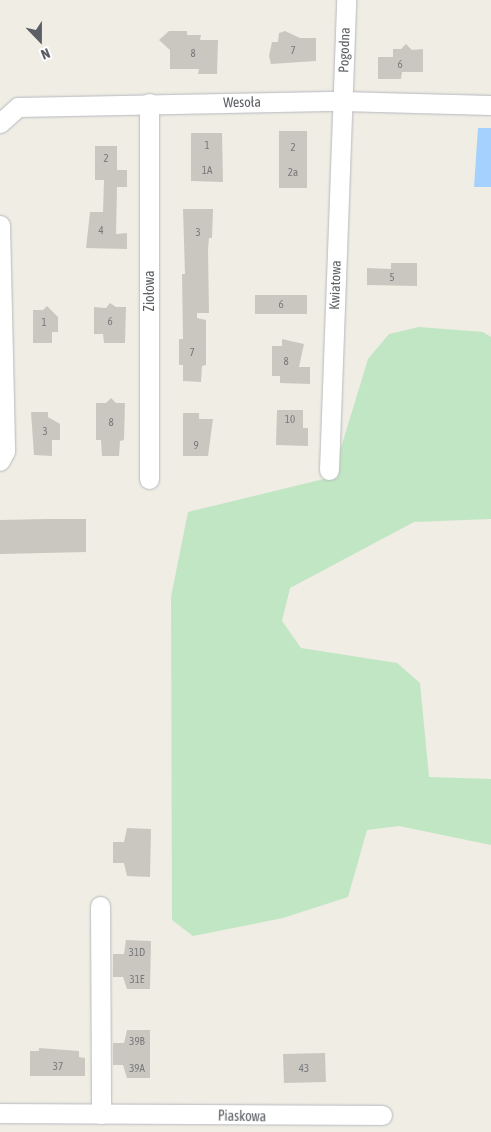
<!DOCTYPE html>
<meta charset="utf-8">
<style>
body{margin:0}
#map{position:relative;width:491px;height:1132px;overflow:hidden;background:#efede4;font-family:"Asap Condensed",sans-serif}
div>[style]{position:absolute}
.green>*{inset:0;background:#c1e6c3}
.water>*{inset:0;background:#a4d1fe}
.building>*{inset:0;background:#cac7c1}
.roads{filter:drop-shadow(0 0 1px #b7b9be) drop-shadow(0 0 1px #b7b9be)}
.minor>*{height:19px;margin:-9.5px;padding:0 9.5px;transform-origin:9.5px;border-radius:9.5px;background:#fff}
span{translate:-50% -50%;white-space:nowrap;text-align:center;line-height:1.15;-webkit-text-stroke:5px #fff;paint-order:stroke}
.number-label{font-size:11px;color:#78797c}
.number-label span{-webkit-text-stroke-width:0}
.street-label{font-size:14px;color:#5c5f65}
.north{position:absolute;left:15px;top:15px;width:50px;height:50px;-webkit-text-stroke:4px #fff;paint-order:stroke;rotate:158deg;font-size:14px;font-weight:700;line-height:20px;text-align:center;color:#5c5f65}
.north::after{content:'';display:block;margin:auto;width:18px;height:22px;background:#5c5f65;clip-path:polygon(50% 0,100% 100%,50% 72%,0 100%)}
</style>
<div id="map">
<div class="green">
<div style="clip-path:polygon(419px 327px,483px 332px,491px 337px,491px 519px,414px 522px,290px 588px,282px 621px,301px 648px,397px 663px,420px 683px,429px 777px,491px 779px,491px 845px,399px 826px,367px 830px,348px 897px,283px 918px,193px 936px,172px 920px,171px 597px,188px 512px,332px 477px,368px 359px,389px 334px)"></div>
</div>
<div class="water">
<div style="clip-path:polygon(478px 128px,491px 128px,491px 187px,474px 187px)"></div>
</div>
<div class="building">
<div style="clip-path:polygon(169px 31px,187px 31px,187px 35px,201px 35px,200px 40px,218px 40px,217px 74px,198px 74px,199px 69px,170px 69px,170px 50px,159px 40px)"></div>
<div style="clip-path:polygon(285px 31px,300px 38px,316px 38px,316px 61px,271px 64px,269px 56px,272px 42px,278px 42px,279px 33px)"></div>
<div style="clip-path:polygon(406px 44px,412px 50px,423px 49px,423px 72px,402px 72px,401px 79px,378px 79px,378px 57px,393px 57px,393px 49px,401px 49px)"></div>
<div style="clip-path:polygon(279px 131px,307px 131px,307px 188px,279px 188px)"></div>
<div style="clip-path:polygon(191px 133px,222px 133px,223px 182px,191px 181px)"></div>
<div style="clip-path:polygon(95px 146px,117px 146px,117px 170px,127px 170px,127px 187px,117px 187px,116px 234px,127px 233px,127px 249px,86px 248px,90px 212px,103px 212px,104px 180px,95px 180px)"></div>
<div style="clip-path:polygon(183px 209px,213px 209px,212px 238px,209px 238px,208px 250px,209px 313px,197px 313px,197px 318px,206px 320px,206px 365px,202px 366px,201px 382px,183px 381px,183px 365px,179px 365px,179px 339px,183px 339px,182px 274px,185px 274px)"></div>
<div style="clip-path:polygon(391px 263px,417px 263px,417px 286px,367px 285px,367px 268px,391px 269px)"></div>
<div style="clip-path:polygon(255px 295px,307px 295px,307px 314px,255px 314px)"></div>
<div style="clip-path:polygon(110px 303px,116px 307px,126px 307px,125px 343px,104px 343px,103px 334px,94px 334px,94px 307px,106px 308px)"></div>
<div style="clip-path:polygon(47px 306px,58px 317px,58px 332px,52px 332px,52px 343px,33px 343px,33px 310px,43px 310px)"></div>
<div style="clip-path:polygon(282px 339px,304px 344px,299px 367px,310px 367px,310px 384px,280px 383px,280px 376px,272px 376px,272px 346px,282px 346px)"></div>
<div style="clip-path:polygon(111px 398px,116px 403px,125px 403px,124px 440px,120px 441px,119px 456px,102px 456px,101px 440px,96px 440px,96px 403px,106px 403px)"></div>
<div style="clip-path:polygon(277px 410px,303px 410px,303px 428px,308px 428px,308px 446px,276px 445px)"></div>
<div style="clip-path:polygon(31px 412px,48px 412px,48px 417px,60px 424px,60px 440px,52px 440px,52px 456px,34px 455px)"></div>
<div style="clip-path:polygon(183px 413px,199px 413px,199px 419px,213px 419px,208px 456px,183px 456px)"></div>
<div style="clip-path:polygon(48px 519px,86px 519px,86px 552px,0 554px,0 520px)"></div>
<div style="clip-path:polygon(127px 828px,151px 829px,150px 877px,127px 876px,124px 863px,113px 863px,113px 842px,124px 842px)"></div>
<div style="clip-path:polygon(126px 940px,151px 941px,150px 989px,127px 989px,123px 977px,113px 977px,113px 954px,124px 954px)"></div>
<div style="clip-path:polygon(127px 1030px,150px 1030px,150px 1078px,127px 1078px,123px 1065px,113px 1065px,113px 1043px,124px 1043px)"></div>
<div style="clip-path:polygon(39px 1048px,79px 1051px,79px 1057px,85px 1058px,85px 1076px,30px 1076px,30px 1051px,39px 1051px)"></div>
<div style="clip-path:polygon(325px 1053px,326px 1082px,284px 1083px,283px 1054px)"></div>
</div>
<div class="roads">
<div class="minor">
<div style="left:149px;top:103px;width:376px;rotate:90deg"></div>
<div style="left:0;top:123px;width:24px;rotate:-42deg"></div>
<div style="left:18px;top:107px;width:323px;rotate:-1.1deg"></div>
<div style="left:341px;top:101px;width:150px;rotate:1.5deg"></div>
<div style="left:0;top:225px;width:226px;rotate:88.7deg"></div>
<div style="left:5px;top:451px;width:11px;rotate:117deg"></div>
<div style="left:329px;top:470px;width:470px;rotate:-87.9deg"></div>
<div style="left:100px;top:906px;width:208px;rotate:89.7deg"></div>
<div style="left:0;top:1113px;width:382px;rotate:0.3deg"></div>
</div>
</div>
<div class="number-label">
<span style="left:293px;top:50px">7</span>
<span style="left:193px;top:53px">8</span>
<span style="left:400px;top:64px">6</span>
<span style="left:207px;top:145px">1</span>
<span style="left:293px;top:147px">2</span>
<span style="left:106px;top:158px">2</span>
<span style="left:207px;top:170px">1A</span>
<span style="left:293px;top:172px">2a</span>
<span style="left:101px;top:230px">4</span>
<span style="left:198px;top:232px">3</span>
<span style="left:392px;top:277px">5</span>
<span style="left:281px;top:304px">6</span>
<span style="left:110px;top:321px">6</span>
<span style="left:44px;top:322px">1</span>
<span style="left:192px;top:352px">7</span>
<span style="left:286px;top:361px">8</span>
<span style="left:290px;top:419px">10</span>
<span style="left:111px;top:422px">8</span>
<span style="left:45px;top:431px">3</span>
<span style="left:196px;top:445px">9</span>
<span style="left:137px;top:952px">31D</span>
<span style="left:137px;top:979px">31E</span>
<span style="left:137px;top:1041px">39B</span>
<span style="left:58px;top:1066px">37</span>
<span style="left:137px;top:1068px">39A</span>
<span style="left:304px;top:1068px">43</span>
</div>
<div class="street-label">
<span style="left:344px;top:50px;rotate:-88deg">Pogodna</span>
<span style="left:242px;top:102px;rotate:-1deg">Wesoła</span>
<span style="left:335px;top:285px;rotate:-88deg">Kwiatowa</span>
<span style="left:149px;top:291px;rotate:-90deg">Ziołowa</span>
<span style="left:242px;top:1116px;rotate:1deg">Piaskowa</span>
</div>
<div class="north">N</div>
</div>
